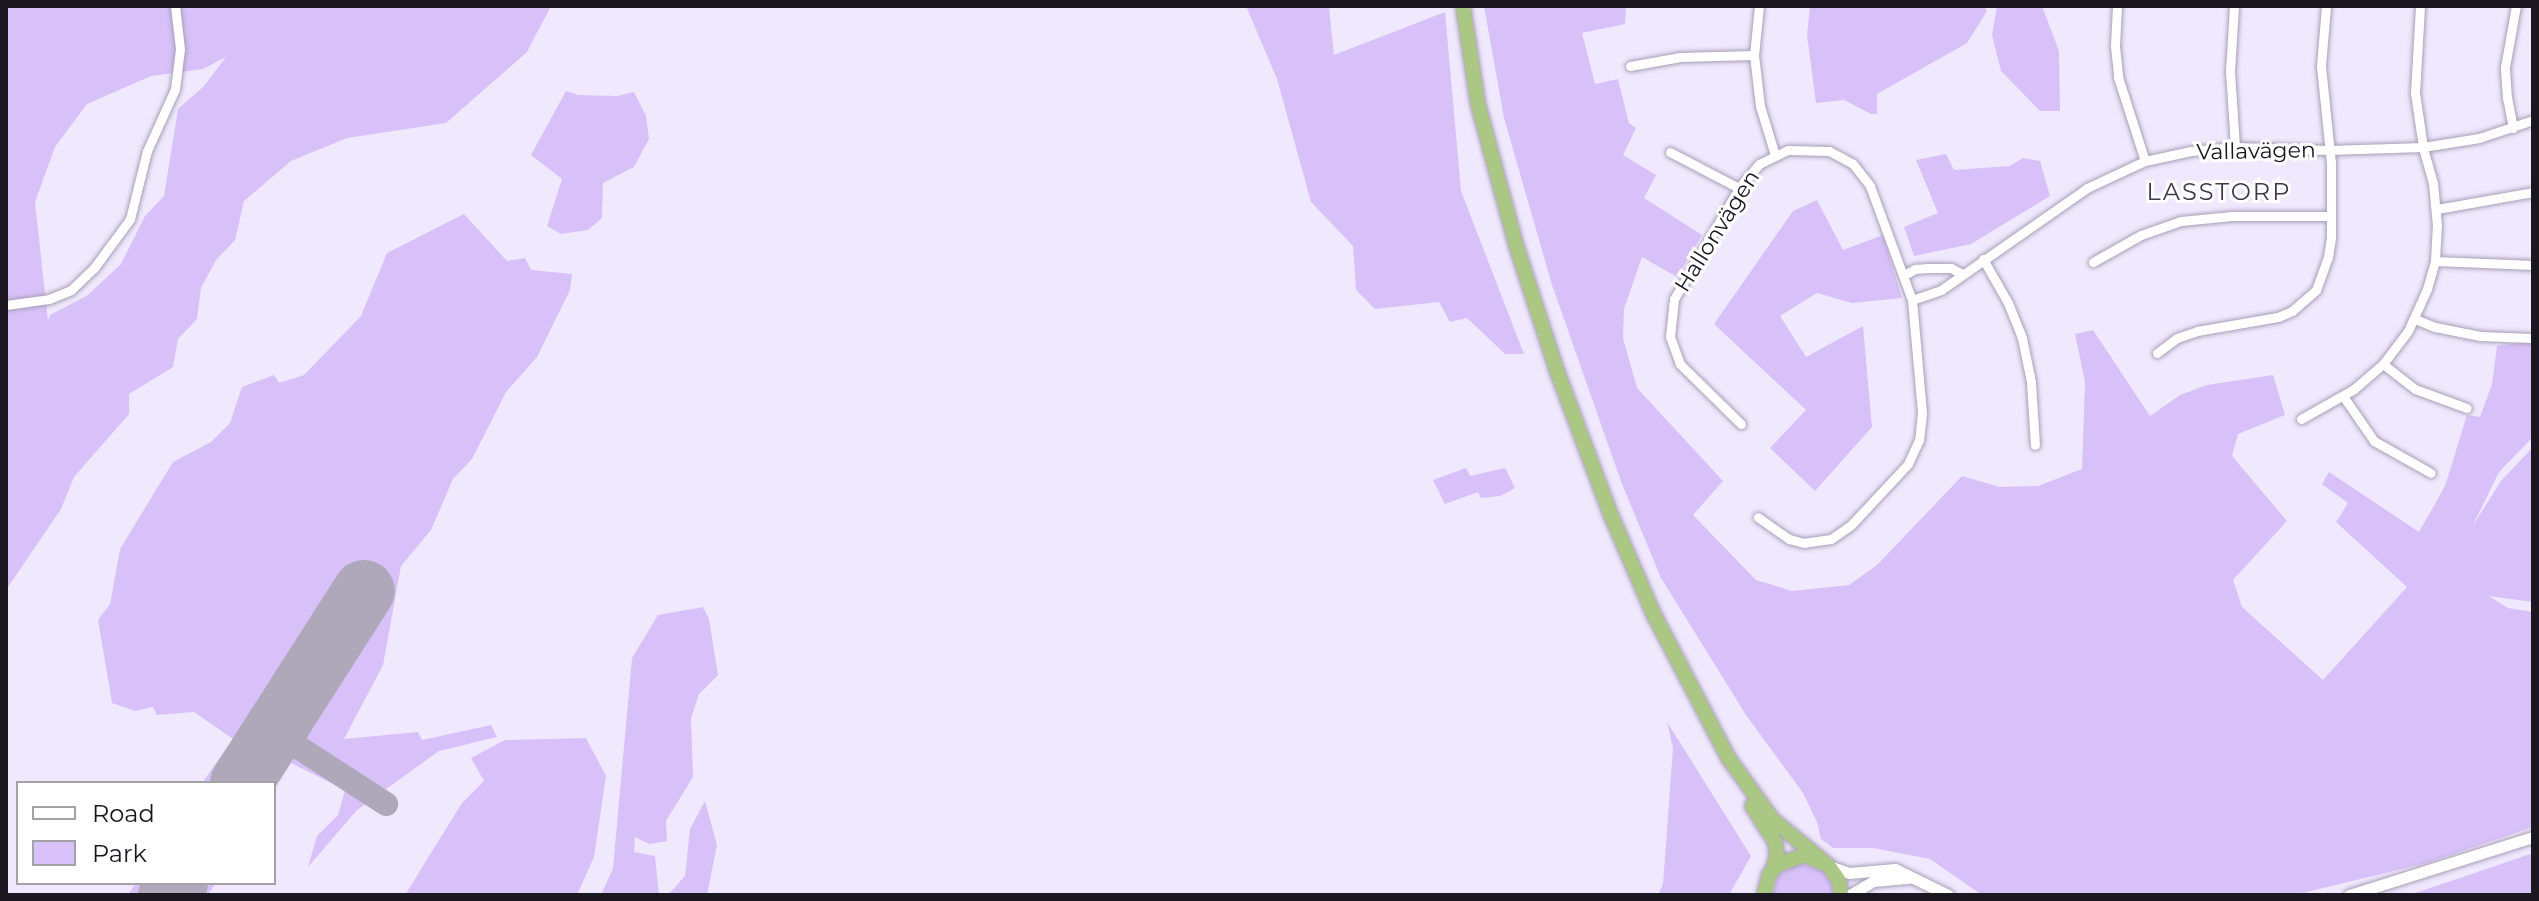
<!DOCTYPE html>
<meta charset="utf-8">
<style>
body{margin:0}
#map{position:relative;width:2539px;height:901px;overflow:hidden;background:#f0e8fd;font-family:Montserrat,sans-serif}
div>[style]{position:absolute}
.green>*{inset:0;background:#d8c1f9}
.taxiway>*{height:24px;margin:-12px;padding:0 12px;transform-origin:12px;border-radius:12px;background:#aea8ba}
.runway>*{height:62px;margin:-31px;padding:0 31px;transform-origin:31px;border-radius:31px;background:#aea8ba}
.roads{filter:drop-shadow(0 0 2px #a89fb7) drop-shadow(0 0 2px #a89fb7)}
.minor>*{height:9px;margin:-4.5px;padding:0 4.5px;transform-origin:4.5px;border-radius:4.5px;background:#fff}
.tertiary>*{height:11px;margin:-5.5px;padding:0 5.5px;transform-origin:5.5px;border-radius:5.5px;background:#fff}
.trunk>*{height:14px;margin:-7px;padding:0 7px;transform-origin:7px;border-radius:7px;background:#aac784}
span{translate:-50% -50%;white-space:nowrap;text-align:center;line-height:1.15;-webkit-text-stroke:6px #fff;paint-order:stroke}
.street-label{font-size:22px;color:#1a1720}
.neighbourhood-label{font-size:24px;color:#40384b;letter-spacing:2px}
.frame{position:absolute;inset:0;border:8px solid #1a1720;pointer-events:none}
.legend{position:absolute;left:16px;top:781px;width:260px;height:104px;box-sizing:border-box;background:#fff;border:2px solid #a3a2a6;margin:0;padding:10px 14px;list-style:none;font-size:24px;color:#1a1720}
.legend li{display:flex;align-items:center;gap:16px;height:40px}
.legend b{width:40px;border:2px solid #a3a2a6}
</style>
<div id="map">
<div class="green">
<div style="clip-path:polygon(evenodd,6px 6px,551px 6px,527px 52px,446px 123px,347px 138px,291px 161px,244px 201px,235px 240px,216px 260px,201px 288px,197px 319px,178px 339px,173px 367px,129px 394px,129px 414px,74px 477px,61px 509px,6px 590px,6px 6px,226px 57px,204px 86px,178px 109px,164px 196px,145px 216px,121px 264px,88px 295px,50px 315px,48px 321px,35px 202px,55px 147px,87px 104px,151px 76px,203px 69px,226px 57px)"></div>
<div style="clip-path:polygon(1246px 6px,1329px 6px,1334px 55px,1445px 12px,1461px 191px,1524px 354px,1505px 354px,1467px 318px,1450px 322px,1439px 302px,1375px 309px,1356px 290px,1353px 246px,1311px 202px,1277px 79px)"></div>
<div style="clip-path:polygon(1484px 6px,1626px 6px,1625px 24px,1582px 33px,1595px 84px,1618px 79px,1629px 123px,1636px 128px,1623px 155px,1656px 175px,1644px 198px,1702px 235px,1677px 277px,1642px 257px,1624px 309px,1623px 338px,1637px 388px,1723px 481px,1693px 515px,1756px 580px,1792px 591px,1849px 585px,1877px 565px,1962px 476px,2000px 487px,2038px 486px,2082px 469px,2085px 382px,2075px 334px,2093px 330px,2150px 416px,2180px 395px,2207px 385px,2273px 375px,2285px 415px,2238px 434px,2232px 456px,2287px 521px,2233px 580px,2242px 607px,2323px 680px,2407px 587px,2336px 522px,2348px 503px,2322px 484px,2329px 472px,2419px 532px,2445px 486px,2467px 415px,2480px 417px,2492px 384px,2497px 346px,2533px 341px,2533px 437px,2499px 472px,2472px 527px,2501px 481px,2533px 447px,2533px 602px,2489px 596px,2508px 608px,2533px 612px,2533px 827px,2427px 863px,2294px 895px,1982px 895px,1930px 859px,1873px 848px,1833px 848px,1821px 839px,1817px 822px,1803px 793px,1746px 715px,1661px 578px,1622px 484px,1552px 285px,1504px 118px)"></div>
<div style="clip-path:polygon(1810px 6px,1984px 6px,1987px 11px,1967px 43px,1877px 94px,1877px 114px,1871px 114px,1844px 100px,1816px 103px,1807px 35px)"></div>
<div style="clip-path:polygon(1997px 6px,2042px 6px,2059px 51px,2060px 111px,2040px 111px,2001px 71px,1992px 35px)"></div>
<div style="clip-path:polygon(566px 91px,578px 95px,617px 96px,634px 92px,646px 116px,649px 139px,634px 167px,603px 183px,602px 218px,588px 230px,561px 234px,547px 226px,562px 179px,531px 155px)"></div>
<div style="clip-path:polygon(1946px 154px,1954px 170px,2010px 166px,2023px 158px,2040px 161px,2050px 196px,1971px 244px,1914px 256px,1904px 227px,1938px 213px,1916px 160px)"></div>
<div style="clip-path:polygon(1817px 200px,1843px 250px,1883px 235px,1902px 298px,1852px 303px,1817px 293px,1780px 316px,1806px 357px,1863px 326px,1872px 427px,1815px 491px,1770px 448px,1806px 410px,1714px 324px,1793px 211px)"></div>
<div style="clip-path:polygon(464px 214px,507px 261px,525px 258px,531px 270px,572px 274px,570px 290px,537px 357px,506px 392px,472px 459px,453px 479px,431px 530px,401px 566px,383px 665px,344px 739px,418px 732px,422px 740px,491px 725px,497px 737px,439px 751px,357px 810px,308px 867px,317px 836px,338px 815px,345px 790px,291px 763px,274px 790px,274px 783px,202px 783px,233px 739px,194px 712px,157px 715px,153px 707px,135px 711px,112px 703px,98px 620px,110px 604px,120px 549px,173px 462px,211px 442px,230px 423px,242px 387px,274px 375px,279px 383px,304px 375px,361px 316px,387px 253px)"></div>
<div style="clip-path:polygon(1466px 468px,1470px 476px,1505px 468px,1515px 488px,1500px 496px,1481px 498px,1478px 492px,1445px 504px,1433px 480px)"></div>
<div style="clip-path:polygon(703px 607px,709px 619px,718px 675px,699px 694px,691px 718px,693px 777px,666px 821px,667px 841px,649px 844px,635px 837px,634px 852px,655px 856px,659px 895px,601px 895px,613px 868px,632px 658px,658px 615px)"></div>
<div style="clip-path:polygon(1667px 722px,1751px 856px,1729px 895px,1658px 895px,1663px 884px,1673px 748px)"></div>
<div style="clip-path:polygon(586px 738px,606px 776px,594px 857px,577px 895px,405px 895px,462px 803px,484px 781px,471px 758px,505px 740px)"></div>
<div style="clip-path:polygon(705px 801px,717px 845px,707px 895px,668px 895px,685px 876px,690px 829px)"></div>
<div style="clip-path:polygon(2533px 853px,2533px 895px,2409px 895px,2457px 879px)"></div>
<div style="clip-path:polygon(1800px 863px,1823px 871px,1831px 882px,1833px 895px,1772px 895px,1778px 875px)"></div>
<div style="clip-path:polygon(136px 883px,216px 883px,208px 895px,128px 895px)"></div>
</div>
<div class="taxiway">
<div style="left:298px;top:747px;width:105px;rotate:32.9deg"></div>
</div>
<div class="runway">
<div style="left:241px;top:783px;width:228px;rotate:-57.4deg"></div>
<div style="left:169px;top:895px;width:14px;rotate:-56deg"></div>
</div>
<div class="roads">
<div class="minor">
<div style="left:1759px;top:6px;width:49px;rotate:95.8deg"></div>
<div style="left:1754px;top:55px;width:51px;rotate:83.3deg"></div>
<div style="left:1760px;top:106px;width:51px;rotate:73deg"></div>
<div style="left:2117px;top:6px;width:40px;rotate:92.9deg"></div>
<div style="left:2115px;top:46px;width:31px;rotate:84deg"></div>
<div style="left:2118px;top:77px;width:88px;rotate:72.2deg"></div>
<div style="left:2234px;top:6px;width:65px;rotate:93.5deg"></div>
<div style="left:2230px;top:71px;width:76px;rotate:86.2deg"></div>
<div style="left:1630px;top:66px;width:51px;rotate:-10.2deg"></div>
<div style="left:1680px;top:57px;width:74px;rotate:-1.5deg"></div>
<div style="left:2513px;top:128px;width:31px;rotate:-101deg"></div>
<div style="left:2507px;top:98px;width:31px;rotate:-94deg"></div>
<div style="left:2505px;top:67px;width:62px;rotate:-79.8deg"></div>
<div style="left:1670px;top:152px;width:78px;rotate:27.6deg"></div>
<div style="left:2437px;top:209px;width:97px;rotate:-10deg"></div>
<div style="left:1983px;top:259px;width:51px;rotate:60.4deg"></div>
<div style="left:2008px;top:303px;width:38px;rotate:68deg"></div>
<div style="left:2022px;top:338px;width:45px;rotate:78.4deg"></div>
<div style="left:2031px;top:382px;width:63px;rotate:86.4deg"></div>
<div style="left:2435px;top:261px;width:98px;rotate:2.3deg"></div>
<div style="left:2093px;top:262px;width:55px;rotate:-29.4deg"></div>
<div style="left:2141px;top:235px;width:42px;rotate:-19.3deg"></div>
<div style="left:2181px;top:221px;width:51px;rotate:-5.6deg"></div>
<div style="left:2232px;top:216px;width:98px"></div>
<div style="left:1904px;top:275px;width:13px;rotate:-29deg"></div>
<div style="left:1915px;top:269px;width:13px;rotate:-4deg"></div>
<div style="left:1928px;top:268px;width:23px"></div>
<div style="left:1951px;top:268px;width:13px;rotate:29deg"></div>
<div style="left:1912px;top:300px;width:31px;rotate:-19deg"></div>
<div style="left:1941px;top:290px;width:178px;rotate:-34.9deg"></div>
<div style="left:2087px;top:188px;width:64px;rotate:-25deg"></div>
<div style="left:2145px;top:161px;width:47px;rotate:-12.3deg"></div>
<div style="left:2191px;top:151px;width:44px;rotate:-5.2deg"></div>
<div style="left:2235px;top:147px;width:93px;rotate:1.8deg"></div>
<div style="left:2328px;top:150px;width:95px;rotate:-1.8deg"></div>
<div style="left:2423px;top:147px;width:57px;rotate:-9.1deg"></div>
<div style="left:2479px;top:138px;width:57px;rotate:-18.4deg"></div>
<div style="left:6px;top:305px;width:43px;rotate:-7.9deg"></div>
<div style="left:49px;top:299px;width:24px;rotate:-22deg"></div>
<div style="left:71px;top:290px;width:32px;rotate:-44deg"></div>
<div style="left:94px;top:268px;width:61px;rotate:-53.7deg"></div>
<div style="left:130px;top:219px;width:70px;rotate:-76deg"></div>
<div style="left:147px;top:151px;width:68px;rotate:-65.7deg"></div>
<div style="left:175px;top:89px;width:40px;rotate:-82.9deg"></div>
<div style="left:180px;top:49px;width:43px;rotate:-96.6deg"></div>
<div style="left:2415px;top:319px;width:22px;rotate:22deg"></div>
<div style="left:2435px;top:327px;width:46px;rotate:11.3deg"></div>
<div style="left:2480px;top:336px;width:52px;rotate:2.2deg"></div>
<div style="left:2157px;top:353px;width:25px;rotate:-37deg"></div>
<div style="left:2177px;top:338px;width:21px;rotate:-19deg"></div>
<div style="left:2197px;top:331px;width:82px;rotate:-9.8deg"></div>
<div style="left:2278px;top:317px;width:15px;rotate:-23deg"></div>
<div style="left:2292px;top:311px;width:32px;rotate:-41deg"></div>
<div style="left:2316px;top:290px;width:35px;rotate:-70deg"></div>
<div style="left:2328px;top:257px;width:20px;rotate:-81deg"></div>
<div style="left:2331px;top:237px;width:74px;rotate:-90deg"></div>
<div style="left:2331px;top:163px;width:98px;rotate:-95.9deg"></div>
<div style="left:2321px;top:66px;width:60px;rotate:-85.2deg"></div>
<div style="left:2383px;top:364px;width:41px;rotate:38deg"></div>
<div style="left:2415px;top:389px;width:55px;rotate:20.1deg"></div>
<div style="left:2343px;top:396px;width:55px;rotate:55.4deg"></div>
<div style="left:2374px;top:441px;width:65px;rotate:29.3deg"></div>
<div style="left:2301px;top:419px;width:61px;rotate:-29.5deg"></div>
<div style="left:2354px;top:389px;width:38px;rotate:-41deg"></div>
<div style="left:2383px;top:364px;width:41px;rotate:-52.9deg"></div>
<div style="left:2408px;top:331px;width:46px;rotate:-65.7deg"></div>
<div style="left:2427px;top:289px;width:29px;rotate:-74deg"></div>
<div style="left:2435px;top:261px;width:35px;rotate:-87deg"></div>
<div style="left:2437px;top:226px;width:43px;rotate:-95.3deg"></div>
<div style="left:2433px;top:183px;width:37px;rotate:-106deg"></div>
<div style="left:2423px;top:147px;width:55px;rotate:-98.4deg"></div>
<div style="left:2415px;top:93px;width:87px;rotate:-86.7deg"></div>
<div style="left:1741px;top:424px;width:86px;rotate:-135.5deg"></div>
<div style="left:1680px;top:364px;width:29px;rotate:-110deg"></div>
<div style="left:1670px;top:337px;width:38px;rotate:-84deg"></div>
<div style="left:1674px;top:299px;width:129px;rotate:-59.6deg"></div>
<div style="left:1739px;top:188px;width:31px;rotate:-50deg"></div>
<div style="left:1759px;top:164px;width:32px;rotate:-26deg"></div>
<div style="left:1788px;top:150px;width:41px;rotate:1.4deg"></div>
<div style="left:1829px;top:151px;width:27px;rotate:28deg"></div>
<div style="left:1853px;top:164px;width:28px;rotate:52deg"></div>
<div style="left:1870px;top:186px;width:121px;rotate:69.8deg"></div>
<div style="left:1912px;top:300px;width:113px;rotate:84.9deg"></div>
<div style="left:1922px;top:413px;width:27px;rotate:96deg"></div>
<div style="left:1919px;top:440px;width:26px;rotate:115deg"></div>
<div style="left:1908px;top:464px;width:83px;rotate:133.1deg"></div>
<div style="left:1851px;top:525px;width:24px;rotate:145deg"></div>
<div style="left:1831px;top:539px;width:27px;rotate:172deg"></div>
<div style="left:1804px;top:543px;width:16px;rotate:-165deg"></div>
<div style="left:1789px;top:539px;width:38px;rotate:-145deg"></div>
</div>
<div class="tertiary">
<div style="left:1829px;top:866px;width:21px;rotate:19deg"></div>
<div style="left:1849px;top:873px;width:46px;rotate:-5deg"></div>
<div style="left:1895px;top:869px;width:59px;rotate:26.1deg"></div>
<div style="left:1850px;top:895px;width:27px;rotate:-31deg"></div>
<div style="left:1873px;top:881px;width:36px;rotate:-5deg"></div>
<div style="left:2349px;top:895px;width:193px;rotate:-17.5deg"></div>
</div>
<div class="trunk">
<div style="left:1463px;top:6px;width:99px;rotate:81.3deg"></div>
<div style="left:1478px;top:104px;width:146px;rotate:74.9deg"></div>
<div style="left:1516px;top:245px;width:133px;rotate:72deg"></div>
<div style="left:1557px;top:371px;width:152px;rotate:69.5deg"></div>
<div style="left:1610px;top:513px;width:111px;rotate:66.7deg"></div>
<div style="left:1654px;top:615px;width:162px;rotate:62.5deg"></div>
<div style="left:1729px;top:759px;width:75px;rotate:54.2deg"></div>
<div style="left:1773px;top:820px;width:65px;rotate:39.4deg"></div>
<div style="left:1752px;top:806px;width:43px;rotate:57.4deg"></div>
<div style="left:1775px;top:842px;width:13px;rotate:81deg"></div>
<div style="left:1777px;top:855px;width:15px;rotate:106deg"></div>
<div style="left:1764px;top:895px;width:21px;rotate:-76deg"></div>
<div style="left:1769px;top:875px;width:13px;rotate:-51deg"></div>
<div style="left:1777px;top:865px;width:29px;rotate:-20deg"></div>
<div style="left:1804px;top:855px;width:26px;rotate:23deg"></div>
<div style="left:1828px;top:865px;width:19px;rotate:55deg"></div>
<div style="left:1839px;top:881px;width:14px;rotate:82deg"></div>
</div>
</div>
<div class="street-label">
<span style="left:2256px;top:151px;rotate:-1deg">Vallavägen</span>
<span style="left:1717px;top:231px;rotate:-58deg">Hallonvägen</span>
</div>
<div class="neighbourhood-label">
<span style="left:2219px;top:192px">LASSTORP</span>
</div>
<div class="frame"></div>
<ul class="legend">
<li><b style="height:10px;background:#fff"></b>Road</li>
<li><b style="height:22px;background:#d8c1f9"></b>Park</li>
</ul>
</div>
